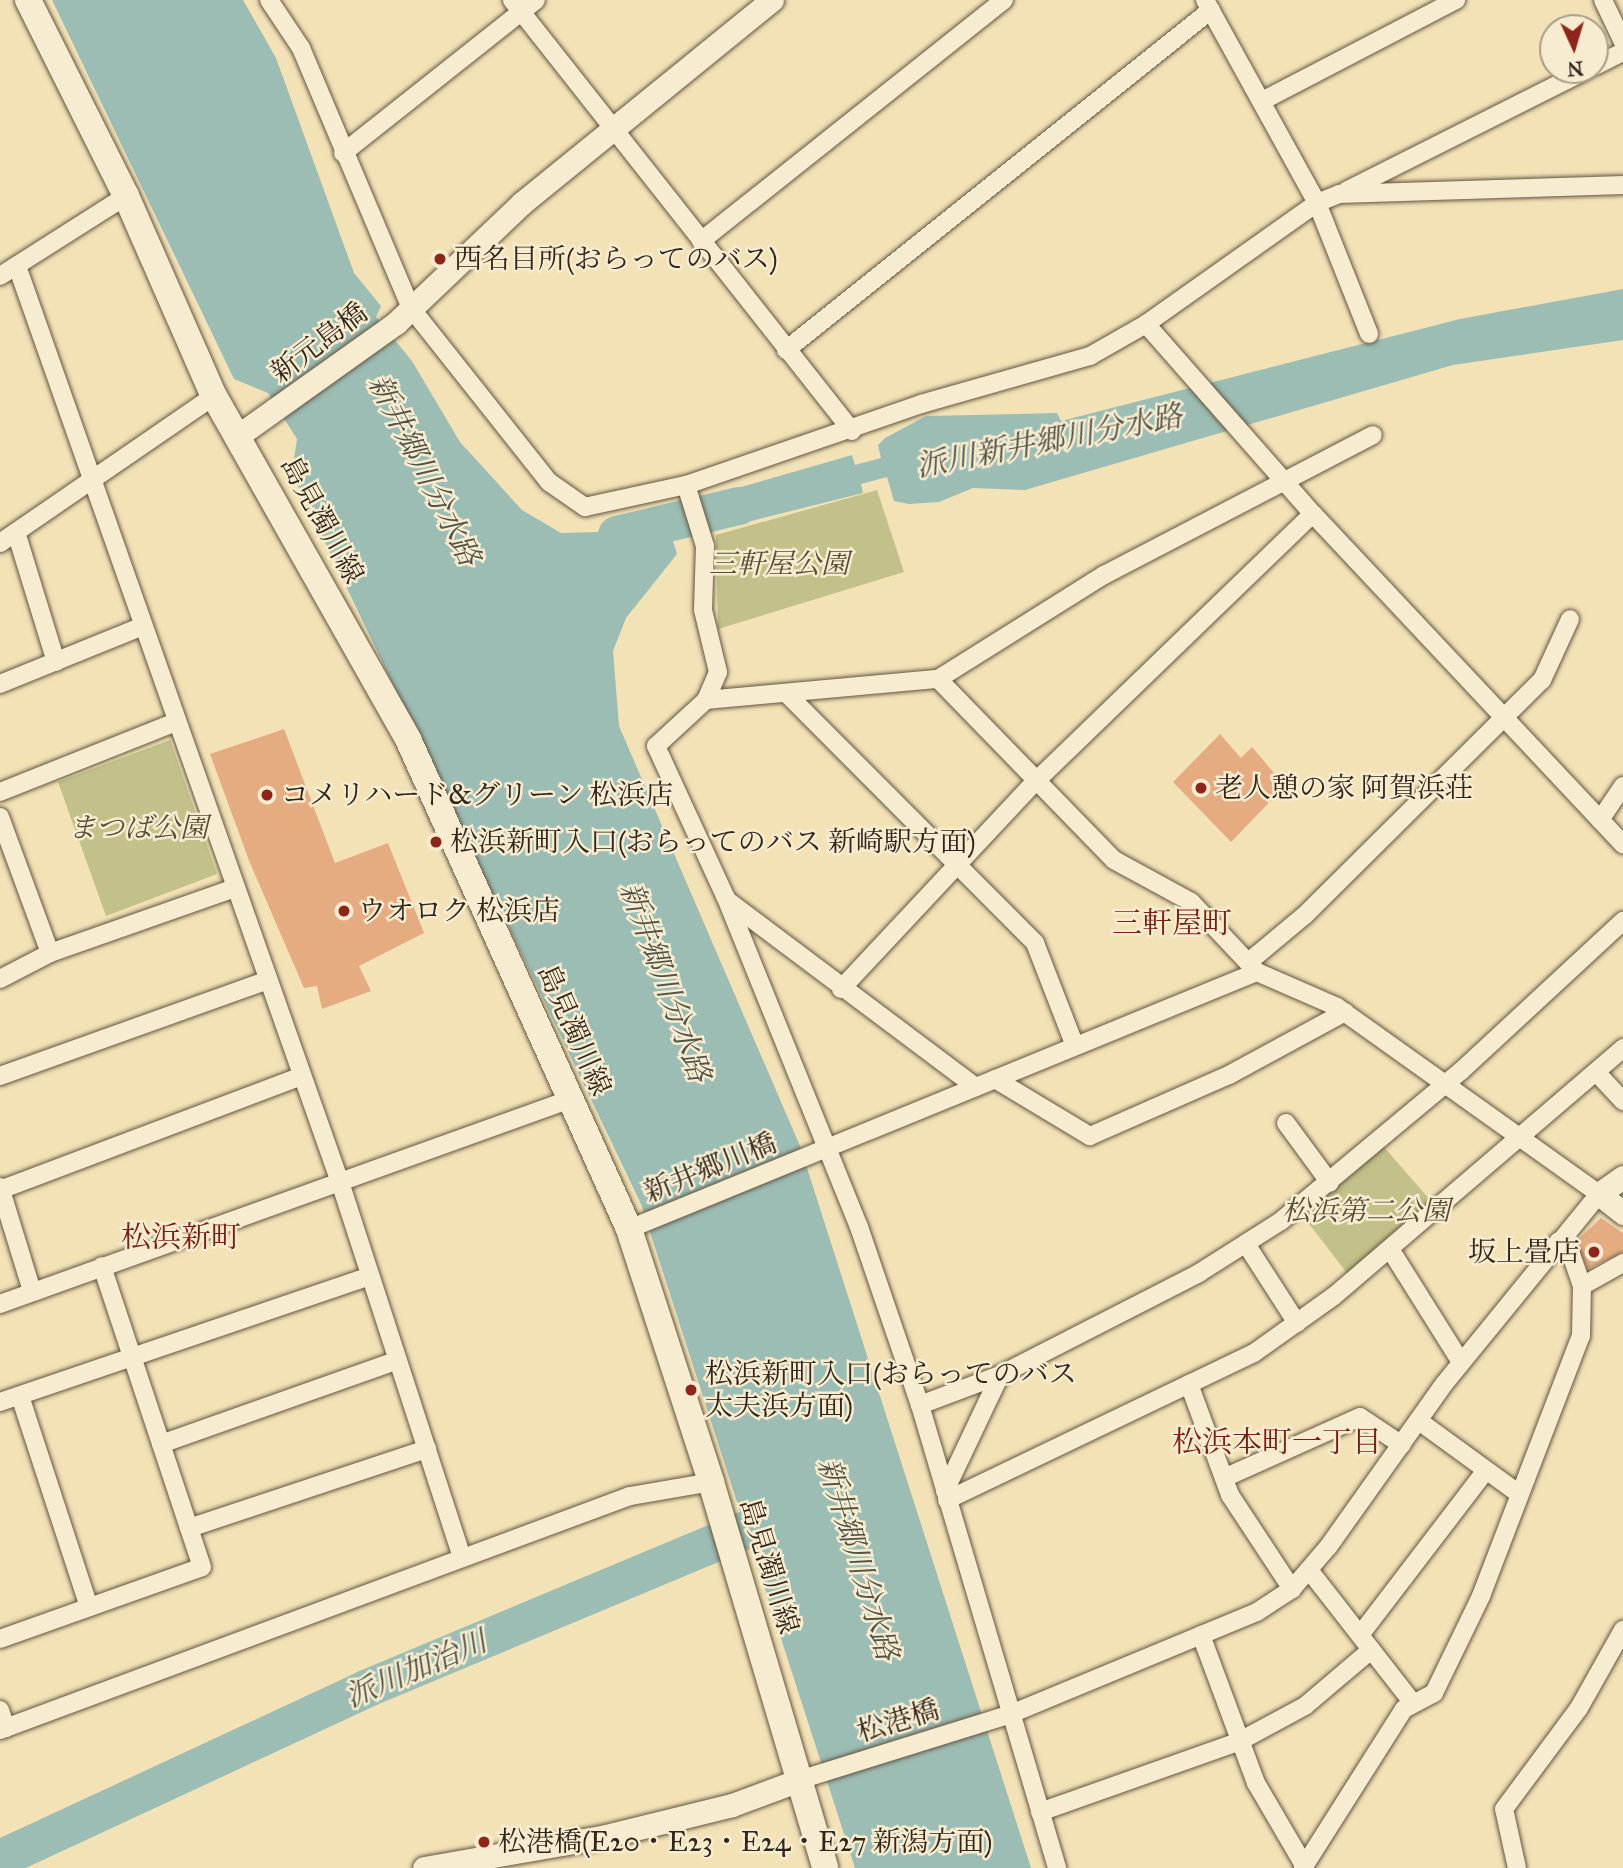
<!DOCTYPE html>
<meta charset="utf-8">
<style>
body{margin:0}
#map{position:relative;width:1623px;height:1868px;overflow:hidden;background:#f3e2b6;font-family:"IM FELL Great Primer","Noto Serif JP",serif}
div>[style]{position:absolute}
.green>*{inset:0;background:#c2c189}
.water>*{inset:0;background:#9cbdb4}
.stream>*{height:6px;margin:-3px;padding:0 3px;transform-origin:3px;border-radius:3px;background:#9cbdb4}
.river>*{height:38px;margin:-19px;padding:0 19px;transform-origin:19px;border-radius:19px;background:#9cbdb4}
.building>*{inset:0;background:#e6ac81}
.roads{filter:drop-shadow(0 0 2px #625540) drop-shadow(0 0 2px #625540)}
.minor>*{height:18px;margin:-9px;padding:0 9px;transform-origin:9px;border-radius:9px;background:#f7ecd0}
.tertiary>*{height:23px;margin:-11.5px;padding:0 11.5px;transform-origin:11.5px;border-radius:11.5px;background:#f7ecd0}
.secondary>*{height:26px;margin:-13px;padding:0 13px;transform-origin:13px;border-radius:13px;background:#f7ecd0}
.dots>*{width:19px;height:19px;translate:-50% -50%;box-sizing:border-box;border:4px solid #f7ecd0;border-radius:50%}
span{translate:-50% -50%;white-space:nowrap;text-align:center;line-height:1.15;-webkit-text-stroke:5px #f7ecd0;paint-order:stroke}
.poi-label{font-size:28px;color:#312619}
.left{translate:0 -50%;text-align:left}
.right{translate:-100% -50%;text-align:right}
.street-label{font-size:28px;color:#312619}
.park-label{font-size:28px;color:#554d35;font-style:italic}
.water-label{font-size:30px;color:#515348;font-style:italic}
.neighbourhood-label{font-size:30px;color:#7a1f14}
.north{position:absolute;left:1539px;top:14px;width:70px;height:70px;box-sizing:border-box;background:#f7ecd0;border:2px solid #a89d87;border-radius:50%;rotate:176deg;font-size:19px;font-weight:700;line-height:28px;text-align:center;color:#312619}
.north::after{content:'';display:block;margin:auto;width:24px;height:32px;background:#8f2418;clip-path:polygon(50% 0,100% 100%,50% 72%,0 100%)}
</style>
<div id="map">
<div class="green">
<div style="clip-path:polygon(877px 490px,904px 572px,718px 629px,716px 535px)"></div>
<div style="clip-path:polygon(170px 740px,217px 874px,106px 916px,58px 782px)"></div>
<div style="clip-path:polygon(1384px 1147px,1430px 1200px,1347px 1273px,1303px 1216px)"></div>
</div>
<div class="water">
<div style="clip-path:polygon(52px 0,243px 0,276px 58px,354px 273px,381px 306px,376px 317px,412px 361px,460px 442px,522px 510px,561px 533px,597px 532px,665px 515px,677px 554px,626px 618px,613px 651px,619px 726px,800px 1146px,1031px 1868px,855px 1868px,641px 1204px,292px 473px,297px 439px,268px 393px,234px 379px)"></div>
<div style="clip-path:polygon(1623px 289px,1623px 340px,1453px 365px,1025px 490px,973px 488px,939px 502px,909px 504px,894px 501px,887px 477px,861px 484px,863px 493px,711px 531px,703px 498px,852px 455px,855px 465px,881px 458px,878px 445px,885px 438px,926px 416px,1057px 413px,1061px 421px,1460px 319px)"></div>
</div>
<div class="stream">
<div style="left:0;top:1867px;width:1px;rotate:90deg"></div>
</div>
<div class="river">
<div style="left:617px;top:535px;width:125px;rotate:-13.4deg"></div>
<div style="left:0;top:1859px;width:406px;rotate:-24.9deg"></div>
<div style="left:368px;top:1688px;width:461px;rotate:-22.7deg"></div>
</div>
<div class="building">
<div style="clip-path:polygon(284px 729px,335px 863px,388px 843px,424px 933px,359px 966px,371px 991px,322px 1009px,317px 986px,304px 988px,250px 863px,210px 754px)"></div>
<div style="clip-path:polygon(1220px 734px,1241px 758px,1252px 747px,1285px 786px,1231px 842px,1173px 782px)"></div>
<div style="clip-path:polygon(1601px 1218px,1623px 1233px,1623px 1252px,1588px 1269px,1575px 1242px)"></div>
</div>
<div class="roads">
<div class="minor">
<div style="left:269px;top:0;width:58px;rotate:56.3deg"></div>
<div style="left:301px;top:48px;width:282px;rotate:67.1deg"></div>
<div style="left:411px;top:308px;width:222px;rotate:51.6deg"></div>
<div style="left:549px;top:482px;width:44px;rotate:34.8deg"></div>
<div style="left:585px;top:507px;width:103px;rotate:-12.3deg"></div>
<div style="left:686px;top:485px;width:249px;rotate:-19deg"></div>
<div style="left:921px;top:404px;width:176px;rotate:-15.9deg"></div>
<div style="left:1090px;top:356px;width:64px;rotate:-29.7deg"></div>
<div style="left:1146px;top:324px;width:209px;rotate:-35.3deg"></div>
<div style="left:1317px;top:203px;width:24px;rotate:-22deg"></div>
<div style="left:1339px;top:194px;width:284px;rotate:-1.8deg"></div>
<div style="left:512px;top:0;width:549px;rotate:51.73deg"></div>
<div style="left:1205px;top:0;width:232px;rotate:61.1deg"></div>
<div style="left:1317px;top:203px;width:141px;rotate:68.3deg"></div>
<div style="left:1603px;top:0;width:47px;rotate:64.5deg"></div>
<div style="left:1595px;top:66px;width:31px;rotate:-27deg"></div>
<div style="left:1262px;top:101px;width:219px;rotate:-27.5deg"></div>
<div style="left:343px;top:153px;width:246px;rotate:-38.4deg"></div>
<div style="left:1346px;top:191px;width:270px;rotate:-26.7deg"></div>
<div style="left:701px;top:241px;width:387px;rotate:-38.5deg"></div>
<div style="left:17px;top:266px;width:971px;rotate:70.58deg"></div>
<div style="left:340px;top:1182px;width:394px;rotate:72deg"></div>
<div style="left:0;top:276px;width:149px;rotate:-32.4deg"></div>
<div style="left:1146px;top:324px;width:253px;rotate:48.7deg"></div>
<div style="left:1313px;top:514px;width:453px;rotate:46.8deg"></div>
<div style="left:786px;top:350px;width:544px;rotate:-38.66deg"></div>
<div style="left:686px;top:485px;width:64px;rotate:72.7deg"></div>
<div style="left:705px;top:546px;width:64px;rotate:91.8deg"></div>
<div style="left:703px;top:610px;width:64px;rotate:76.4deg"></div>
<div style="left:718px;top:672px;width:30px;rotate:113deg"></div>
<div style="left:706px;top:700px;width:68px;rotate:137.4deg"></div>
<div style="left:656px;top:746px;width:167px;rotate:65.3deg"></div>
<div style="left:726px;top:898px;width:355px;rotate:68deg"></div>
<div style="left:859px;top:1227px;width:188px;rotate:71.1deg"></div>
<div style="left:920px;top:1405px;width:483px;rotate:73.5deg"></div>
<div style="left:16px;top:532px;width:136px;rotate:72.9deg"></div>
<div style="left:0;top:543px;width:260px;rotate:-34.5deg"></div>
<div style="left:938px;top:679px;width:196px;rotate:-32.1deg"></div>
<div style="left:1104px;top:575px;width:303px;rotate:-27.5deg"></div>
<div style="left:0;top:684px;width:154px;rotate:-22.1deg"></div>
<div style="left:789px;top:696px;width:349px;rotate:45.1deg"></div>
<div style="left:1035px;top:943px;width:110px;rotate:68.8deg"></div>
<div style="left:706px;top:700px;width:233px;rotate:-5.2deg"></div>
<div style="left:938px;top:679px;width:252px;rotate:45.8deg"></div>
<div style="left:1114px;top:860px;width:88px;rotate:28.6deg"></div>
<div style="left:1191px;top:902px;width:96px;rotate:46.7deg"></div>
<div style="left:0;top:792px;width:189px;rotate:-21.7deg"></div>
<div style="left:0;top:817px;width:145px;rotate:69.8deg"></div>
<div style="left:1600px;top:820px;width:41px;rotate:-55.9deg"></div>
<div style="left:728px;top:901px;width:310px;rotate:36.9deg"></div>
<div style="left:1251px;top:960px;width:70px;rotate:-39.8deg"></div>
<div style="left:1305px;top:915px;width:334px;rotate:-44.8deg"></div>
<div style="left:1542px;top:680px;width:67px;rotate:-65.3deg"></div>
<div style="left:0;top:979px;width:56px;rotate:-27.5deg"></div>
<div style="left:50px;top:953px;width:196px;rotate:-19.4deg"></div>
<div style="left:841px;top:989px;width:284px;rotate:-46.9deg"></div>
<div style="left:1035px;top:782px;width:386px;rotate:-44deg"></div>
<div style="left:1596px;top:1072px;width:40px;rotate:47deg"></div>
<div style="left:0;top:1076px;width:285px;rotate:-19.7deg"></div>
<div style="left:995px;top:1079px;width:111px;rotate:31deg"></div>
<div style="left:1090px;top:1136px;width:152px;rotate:-23.7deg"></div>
<div style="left:1229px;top:1075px;width:132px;rotate:-28.5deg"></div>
<div style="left:1286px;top:1123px;width:74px;rotate:53.7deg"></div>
<div style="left:0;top:1187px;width:109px;rotate:72.9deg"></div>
<div style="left:0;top:1190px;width:323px;rotate:-20.7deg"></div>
<div style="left:629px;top:1229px;width:679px;rotate:-22.26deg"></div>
<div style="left:1257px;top:972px;width:87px;rotate:23.6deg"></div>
<div style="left:1337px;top:1007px;width:322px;rotate:35.5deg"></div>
<div style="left:1599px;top:1194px;width:245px;rotate:129.2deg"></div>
<div style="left:1444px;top:1384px;width:200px;rotate:125.4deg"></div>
<div style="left:1328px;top:1547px;width:55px;rotate:130.6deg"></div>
<div style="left:1292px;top:1589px;width:42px;rotate:146.7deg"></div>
<div style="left:1257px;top:1612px;width:266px;rotate:157.5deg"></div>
<div style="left:1011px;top:1714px;width:219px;rotate:162.7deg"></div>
<div style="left:1246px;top:1244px;width:94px;rotate:57.2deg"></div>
<div style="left:1390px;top:1249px;width:133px;rotate:57.9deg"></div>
<div style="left:1582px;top:1286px;width:47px;rotate:-29.3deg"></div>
<div style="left:0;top:1304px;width:607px;rotate:-19.75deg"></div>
<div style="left:1189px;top:1384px;width:118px;rotate:69.7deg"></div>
<div style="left:1230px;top:1495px;width:113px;rotate:56.6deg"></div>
<div style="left:20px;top:1396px;width:222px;rotate:71.9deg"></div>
<div style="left:0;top:1402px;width:391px;rotate:-18.8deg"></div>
<div style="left:920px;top:1405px;width:85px;rotate:-20.6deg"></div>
<div style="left:1419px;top:1421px;width:124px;rotate:36.1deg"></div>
<div style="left:161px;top:1444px;width:251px;rotate:-19.5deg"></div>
<div style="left:1224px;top:1478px;width:149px;rotate:-24.2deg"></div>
<div style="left:1360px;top:1417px;width:50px;rotate:33.7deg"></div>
<div style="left:945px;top:1491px;width:128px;rotate:-64.6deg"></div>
<div style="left:1000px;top:1375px;width:224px;rotate:-27.1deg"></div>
<div style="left:1199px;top:1273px;width:97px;rotate:-32.4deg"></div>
<div style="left:1281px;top:1221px;width:234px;rotate:-39.8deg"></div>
<div style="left:1461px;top:1071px;width:221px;rotate:-42.8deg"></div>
<div style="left:947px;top:1500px;width:340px;rotate:-25.6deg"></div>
<div style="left:1254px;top:1353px;width:98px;rotate:-35.5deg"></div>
<div style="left:1334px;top:1296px;width:381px;rotate:-40.6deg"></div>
<div style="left:189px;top:1528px;width:251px;rotate:-18.4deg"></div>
<div style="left:1309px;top:1570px;width:169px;rotate:52deg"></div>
<div style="left:1201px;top:1635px;width:158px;rotate:69.6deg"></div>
<div style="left:1256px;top:1783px;width:97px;rotate:59.7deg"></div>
<div style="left:1360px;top:1635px;width:204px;rotate:-52.6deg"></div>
<div style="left:0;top:1639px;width:214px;rotate:-19.6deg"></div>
<div style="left:202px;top:1567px;width:317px;rotate:-108.4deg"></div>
<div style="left:0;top:1710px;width:19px;rotate:72deg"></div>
<div style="left:0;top:1730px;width:672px;rotate:-20.38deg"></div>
<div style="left:630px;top:1496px;width:82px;rotate:-9.8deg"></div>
<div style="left:1040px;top:1812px;width:212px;rotate:-19.5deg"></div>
<div style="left:1240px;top:1741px;width:74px;rotate:-28.3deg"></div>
<div style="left:1305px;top:1706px;width:87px;rotate:-40.3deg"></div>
<div style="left:1303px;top:1868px;width:188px;rotate:-57.6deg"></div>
<div style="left:1404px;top:1709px;width:34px;rotate:-28deg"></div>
<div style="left:1434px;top:1693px;width:108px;rotate:-64.1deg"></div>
<div style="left:1481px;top:1596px;width:279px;rotate:-69deg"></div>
<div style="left:1581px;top:1336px;width:50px;rotate:-88.9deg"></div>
<div style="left:1582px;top:1286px;width:34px;rotate:-109deg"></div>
<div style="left:1571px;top:1254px;width:18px;rotate:-135deg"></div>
<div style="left:1517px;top:1868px;width:60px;rotate:-102.4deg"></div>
<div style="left:1504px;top:1809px;width:126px;rotate:-53.4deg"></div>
<div style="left:1579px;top:1708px;width:90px;rotate:-60.6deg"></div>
</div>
<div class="tertiary">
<div style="left:239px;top:435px;width:193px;rotate:-35.5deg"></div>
<div style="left:396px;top:323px;width:174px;rotate:-43.6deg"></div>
<div style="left:522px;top:203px;width:322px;rotate:-39.1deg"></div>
<div style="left:1623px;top:1177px;width:29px;rotate:145deg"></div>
<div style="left:1599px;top:1194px;width:31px;rotate:38deg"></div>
<div style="left:424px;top:1868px;width:181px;rotate:-9.9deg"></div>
<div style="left:602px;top:1837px;width:134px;rotate:-13.8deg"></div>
<div style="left:732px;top:1805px;width:75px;rotate:-20.4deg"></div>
</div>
<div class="secondary">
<div style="left:28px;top:0;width:219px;rotate:63.4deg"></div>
<div style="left:126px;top:196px;width:219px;rotate:66.3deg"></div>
<div style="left:214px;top:396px;width:394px;rotate:60.5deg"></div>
<div style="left:408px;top:739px;width:538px;rotate:65.72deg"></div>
<div style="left:629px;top:1229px;width:266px;rotate:72deg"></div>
<div style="left:711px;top:1482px;width:402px;rotate:73.5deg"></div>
</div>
</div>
<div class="dots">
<div style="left:440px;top:259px;background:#8f2418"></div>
<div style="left:1201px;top:788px;background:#8f2418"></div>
<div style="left:267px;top:795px;background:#8f2418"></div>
<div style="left:436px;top:842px;background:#8f2418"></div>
<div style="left:344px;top:911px;background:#8f2418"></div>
<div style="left:1594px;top:1252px;background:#8f2418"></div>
<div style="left:691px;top:1390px;background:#8f2418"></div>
<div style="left:484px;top:1842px;background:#8f2418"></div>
</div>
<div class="poi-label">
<span class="left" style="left:454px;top:259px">西名目所(おらってのバス)</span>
<span class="left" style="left:1215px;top:788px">老人憩の家 阿賀浜荘</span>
<span class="left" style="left:281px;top:795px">コメリハード&amp;グリーン 松浜店</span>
<span class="left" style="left:450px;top:842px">松浜新町入口(おらってのバス 新崎駅方面)</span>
<span class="left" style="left:358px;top:911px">ウオロク 松浜店</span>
<span class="right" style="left:1580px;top:1252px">坂上畳店</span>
<span class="left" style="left:705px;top:1390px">松浜新町入口(おらってのバス<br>太夫浜方面)</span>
<span class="left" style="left:498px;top:1842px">松港橋(E20・E23・E24・E27 新潟方面)</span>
</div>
<div class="street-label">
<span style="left:319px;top:343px;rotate:-37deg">新元島橋</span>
<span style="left:322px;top:520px;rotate:61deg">島見濁川線</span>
<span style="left:574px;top:1030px;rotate:66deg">島見濁川線</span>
<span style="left:710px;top:1168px;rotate:-22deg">新井郷川橋</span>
<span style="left:769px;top:1566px;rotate:73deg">島見濁川線</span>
<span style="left:898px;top:1721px;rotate:-17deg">松港橋</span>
</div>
<div class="park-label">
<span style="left:779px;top:564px">三軒屋公園</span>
<span style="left:138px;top:828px">まつば公園</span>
<span style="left:1366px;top:1211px">松浜第二公園</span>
</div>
<div class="water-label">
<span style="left:1049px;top:441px;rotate:-11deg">派川新井郷川分水路</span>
<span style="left:424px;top:470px;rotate:63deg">新井郷川分水路</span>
<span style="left:665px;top:982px;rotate:70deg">新井郷川分水路</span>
<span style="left:858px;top:1559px;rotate:73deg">新井郷川分水路</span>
<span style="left:416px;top:1669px;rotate:-23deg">派川加治川</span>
</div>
<div class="neighbourhood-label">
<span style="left:1172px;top:923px">三軒屋町</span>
<span style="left:181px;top:1237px">松浜新町</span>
<span style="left:1277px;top:1442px">松浜本町一丁目</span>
</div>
<div class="north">N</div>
</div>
